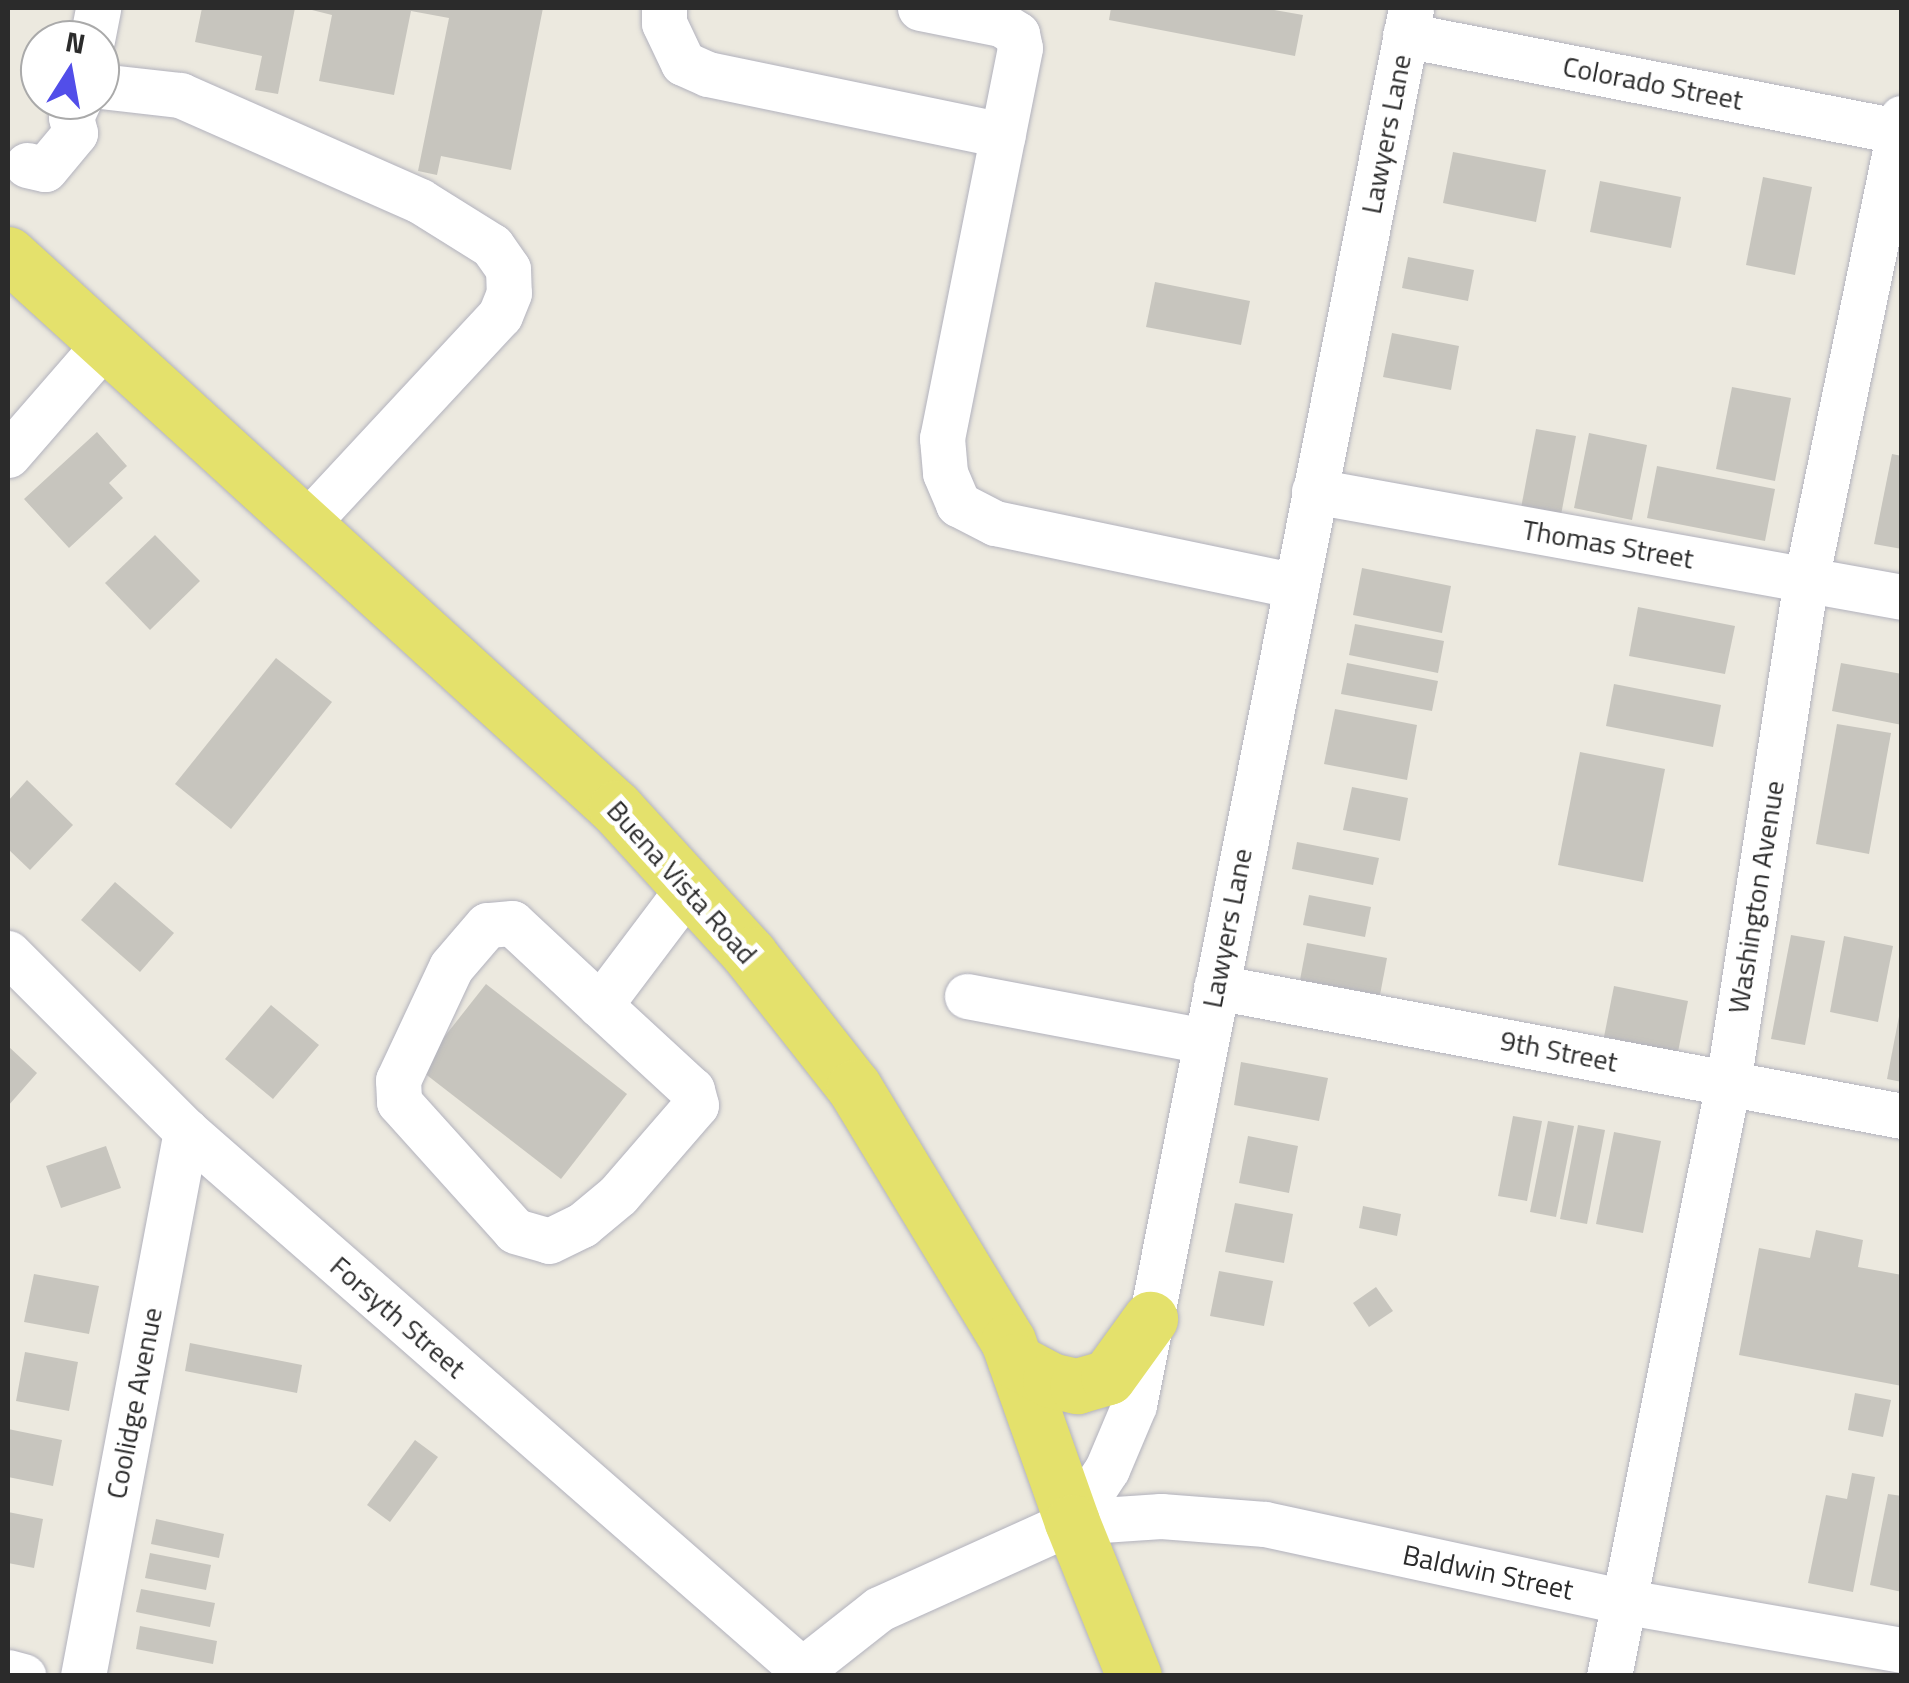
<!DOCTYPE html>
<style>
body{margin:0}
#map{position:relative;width:1909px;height:1683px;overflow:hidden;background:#ece9df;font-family:"Titillium Web",sans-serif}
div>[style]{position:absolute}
.building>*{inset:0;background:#c7c5be}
.roads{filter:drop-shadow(0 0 2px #b2b2bd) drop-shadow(0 0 2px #b2b2bd)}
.minor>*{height:45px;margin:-22.5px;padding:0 22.5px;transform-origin:22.5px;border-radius:22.5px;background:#fff}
.major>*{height:55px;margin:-27.5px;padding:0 27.5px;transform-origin:27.5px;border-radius:27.5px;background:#e4e16c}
span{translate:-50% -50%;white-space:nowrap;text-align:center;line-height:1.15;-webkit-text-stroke:10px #fff;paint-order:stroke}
.street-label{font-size:28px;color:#2b2b2b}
.frame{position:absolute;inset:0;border:10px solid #2b2b2b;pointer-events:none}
.north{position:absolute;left:20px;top:20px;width:100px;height:100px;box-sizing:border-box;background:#fff;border:2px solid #aaa;border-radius:50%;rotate:11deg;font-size:28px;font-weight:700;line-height:40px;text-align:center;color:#2b2b2b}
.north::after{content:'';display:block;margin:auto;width:35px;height:45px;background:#524ee9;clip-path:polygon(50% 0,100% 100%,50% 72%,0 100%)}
</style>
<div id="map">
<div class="building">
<div style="clip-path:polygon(202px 8px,295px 8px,278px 94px,255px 90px,262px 56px,195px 42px)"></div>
<div style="clip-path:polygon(304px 8px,543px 8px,511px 170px,441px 156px,437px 175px,418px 171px,449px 18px,411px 11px,394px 95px,319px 81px,332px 15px)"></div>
<div style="clip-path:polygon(1111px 8px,1263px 8px,1303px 15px,1295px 56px,1109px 20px)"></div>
<div style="clip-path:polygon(1453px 152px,1546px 170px,1536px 222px,1443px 203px)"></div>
<div style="clip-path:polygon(1763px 177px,1812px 187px,1795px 275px,1746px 265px)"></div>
<div style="clip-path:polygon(1600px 181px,1681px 197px,1671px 248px,1590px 232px)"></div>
<div style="clip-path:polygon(1408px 257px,1474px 270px,1468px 301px,1402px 288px)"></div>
<div style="clip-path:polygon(1155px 282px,1250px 301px,1241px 345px,1146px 327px)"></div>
<div style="clip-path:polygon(1392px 333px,1459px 346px,1451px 390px,1383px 377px)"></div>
<div style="clip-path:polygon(1732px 387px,1791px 398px,1775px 481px,1716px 469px)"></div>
<div style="clip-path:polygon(1536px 429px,1576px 436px,1561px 515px,1521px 508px)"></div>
<div style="clip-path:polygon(97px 432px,127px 466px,109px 483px,123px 498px,69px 548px,24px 499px)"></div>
<div style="clip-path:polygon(1589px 433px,1647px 445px,1632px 520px,1574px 508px)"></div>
<div style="clip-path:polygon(1892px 454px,1902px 456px,1902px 549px,1874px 544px)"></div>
<div style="clip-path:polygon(1657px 466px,1775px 489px,1765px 541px,1647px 518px)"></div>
<div style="clip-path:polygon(155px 535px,200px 581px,150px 630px,105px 583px)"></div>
<div style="clip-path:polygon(1362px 568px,1451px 586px,1442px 633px,1353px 615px)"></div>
<div style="clip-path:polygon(1638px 607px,1735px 626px,1725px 674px,1629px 656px)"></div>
<div style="clip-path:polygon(1355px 624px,1444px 641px,1438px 673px,1349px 655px)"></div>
<div style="clip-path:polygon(276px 658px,332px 702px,231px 829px,175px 784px)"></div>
<div style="clip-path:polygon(1347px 663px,1438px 681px,1432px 711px,1341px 694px)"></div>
<div style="clip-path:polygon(1841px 663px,1902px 674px,1902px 725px,1832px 711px)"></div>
<div style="clip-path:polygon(1614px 684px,1721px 705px,1713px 747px,1606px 726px)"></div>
<div style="clip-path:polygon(1335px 709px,1417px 725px,1407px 780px,1324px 764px)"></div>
<div style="clip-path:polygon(1837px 724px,1891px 733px,1869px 854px,1816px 844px)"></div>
<div style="clip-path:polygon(1580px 752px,1665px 769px,1643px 882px,1558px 865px)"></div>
<div style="clip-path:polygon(27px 780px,73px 825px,30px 870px,8px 849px,8px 801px)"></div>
<div style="clip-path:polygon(1352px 787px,1408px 798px,1400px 841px,1343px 830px)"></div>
<div style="clip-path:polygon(1297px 842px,1379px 858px,1373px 885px,1292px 869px)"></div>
<div style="clip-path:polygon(115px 882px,174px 933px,140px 972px,81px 920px)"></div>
<div style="clip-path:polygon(1309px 895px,1371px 907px,1365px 937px,1303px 925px)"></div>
<div style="clip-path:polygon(1791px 935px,1825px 941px,1805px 1045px,1771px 1039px)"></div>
<div style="clip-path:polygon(1844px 936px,1893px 946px,1878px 1022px,1830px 1012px)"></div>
<div style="clip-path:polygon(1307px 943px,1387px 958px,1380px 995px,1300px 980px)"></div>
<div style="clip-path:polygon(486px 984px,627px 1094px,561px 1179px,419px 1069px)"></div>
<div style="clip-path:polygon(1614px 986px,1688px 1001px,1678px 1052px,1604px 1037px)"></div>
<div style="clip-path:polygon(271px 1005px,319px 1045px,273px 1099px,225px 1059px)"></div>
<div style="clip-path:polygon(1900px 1011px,1902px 1012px,1902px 1082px,1887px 1079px)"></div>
<div style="clip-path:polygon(8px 1046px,37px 1073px,8px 1106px)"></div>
<div style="clip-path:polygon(1241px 1062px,1328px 1078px,1319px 1121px,1234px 1105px)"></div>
<div style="clip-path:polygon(1513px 1116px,1542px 1121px,1527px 1201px,1498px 1196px)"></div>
<div style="clip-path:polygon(1548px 1121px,1574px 1126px,1556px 1217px,1530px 1212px)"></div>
<div style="clip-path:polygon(1578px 1125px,1605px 1130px,1587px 1224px,1560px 1219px)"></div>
<div style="clip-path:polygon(1614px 1132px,1661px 1141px,1643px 1233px,1596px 1224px)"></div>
<div style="clip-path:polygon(1248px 1136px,1298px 1146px,1289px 1193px,1239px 1183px)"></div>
<div style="clip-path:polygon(106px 1146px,121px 1188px,61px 1208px,46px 1166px)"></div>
<div style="clip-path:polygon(1235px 1203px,1293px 1214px,1284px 1263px,1225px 1252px)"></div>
<div style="clip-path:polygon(1363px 1206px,1401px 1214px,1397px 1236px,1359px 1228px)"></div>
<div style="clip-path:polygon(1816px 1230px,1863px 1240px,1858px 1267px,1902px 1275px,1902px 1386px,1739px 1355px,1759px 1248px,1810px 1258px)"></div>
<div style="clip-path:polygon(1219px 1271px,1273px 1281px,1264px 1326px,1210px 1316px)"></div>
<div style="clip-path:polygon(34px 1274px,99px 1286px,89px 1334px,24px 1322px)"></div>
<div style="clip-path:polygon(1376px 1287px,1393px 1311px,1369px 1327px,1353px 1303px)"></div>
<div style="clip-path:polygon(190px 1343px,302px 1365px,297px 1393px,185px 1371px)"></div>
<div style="clip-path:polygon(25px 1352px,78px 1362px,69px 1411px,16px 1401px)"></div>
<div style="clip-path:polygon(1855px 1393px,1891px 1400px,1883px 1437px,1848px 1430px)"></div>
<div style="clip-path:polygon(8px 1429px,62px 1440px,53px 1486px,8px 1477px)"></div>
<div style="clip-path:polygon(415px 1440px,438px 1457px,390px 1522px,367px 1505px)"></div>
<div style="clip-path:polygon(1852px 1473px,1875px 1477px,1853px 1592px,1808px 1583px,1826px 1495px,1847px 1499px)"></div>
<div style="clip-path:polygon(1888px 1494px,1902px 1496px,1902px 1592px,1870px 1585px)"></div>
<div style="clip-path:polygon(8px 1512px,43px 1519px,34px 1568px,8px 1563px)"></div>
<div style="clip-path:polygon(156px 1519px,224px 1534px,219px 1558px,151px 1544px)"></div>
<div style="clip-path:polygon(150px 1553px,211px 1565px,206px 1590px,145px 1578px)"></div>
<div style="clip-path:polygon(141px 1589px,215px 1603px,210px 1627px,136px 1612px)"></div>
<div style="clip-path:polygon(140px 1626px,217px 1641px,213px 1664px,136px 1649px)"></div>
</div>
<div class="roads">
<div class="minor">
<div style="left:664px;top:8px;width:15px;rotate:90deg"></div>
<div style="left:664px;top:23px;width:44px;rotate:64.6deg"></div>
<div style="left:683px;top:63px;width:27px;rotate:24deg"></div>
<div style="left:708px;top:74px;width:301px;rotate:11.7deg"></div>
<div style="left:920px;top:8px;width:83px;rotate:11.2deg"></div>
<div style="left:1001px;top:24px;width:19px;rotate:32deg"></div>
<div style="left:1017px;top:34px;width:14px;rotate:78deg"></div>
<div style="left:1020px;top:48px;width:398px;rotate:101.3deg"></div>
<div style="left:942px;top:438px;width:35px;rotate:85deg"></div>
<div style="left:945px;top:473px;width:34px;rotate:67deg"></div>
<div style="left:958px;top:504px;width:42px;rotate:27.2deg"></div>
<div style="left:995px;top:523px;width:308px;rotate:11.8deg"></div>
<div style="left:1405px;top:35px;width:506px;rotate:11.04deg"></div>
<div style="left:92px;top:40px;width:33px;rotate:-79deg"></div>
<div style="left:100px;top:86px;width:81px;rotate:6.4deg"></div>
<div style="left:180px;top:95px;width:262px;rotate:23.8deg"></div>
<div style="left:420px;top:201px;width:85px;rotate:32deg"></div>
<div style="left:492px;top:246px;width:28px;rotate:55deg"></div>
<div style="left:508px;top:269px;width:24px;rotate:88deg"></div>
<div style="left:509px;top:293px;width:24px;rotate:112deg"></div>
<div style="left:500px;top:315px;width:284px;rotate:132.9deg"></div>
<div style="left:27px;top:165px;width:18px;rotate:13deg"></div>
<div style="left:45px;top:169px;width:47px;rotate:-50.2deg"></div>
<div style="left:75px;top:133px;width:16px;rotate:-104deg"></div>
<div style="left:71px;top:117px;width:19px;rotate:-65deg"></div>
<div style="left:8px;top:455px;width:151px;rotate:-49deg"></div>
<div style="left:1314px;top:491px;width:597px;rotate:10.22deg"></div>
<div style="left:8px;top:953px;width:252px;rotate:45deg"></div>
<div style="left:186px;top:1131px;width:816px;rotate:41.17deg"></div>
<div style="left:1216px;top:987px;width:698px;rotate:10.65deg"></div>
<div style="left:967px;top:996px;width:242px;rotate:10.7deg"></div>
<div style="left:600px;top:1005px;width:120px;rotate:-137deg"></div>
<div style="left:512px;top:923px;width:25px;rotate:175deg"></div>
<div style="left:487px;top:925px;width:55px;rotate:130.6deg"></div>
<div style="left:451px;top:967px;width:125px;rotate:115.1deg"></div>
<div style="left:398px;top:1080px;width:22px;rotate:87deg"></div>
<div style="left:399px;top:1102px;width:173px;rotate:48deg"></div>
<div style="left:515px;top:1231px;width:35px;rotate:16deg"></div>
<div style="left:549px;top:1241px;width:37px;rotate:-26deg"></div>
<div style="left:582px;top:1225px;width:47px;rotate:-39.8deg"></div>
<div style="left:618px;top:1195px;width:119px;rotate:-49.1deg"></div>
<div style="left:696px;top:1105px;width:16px;rotate:-105deg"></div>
<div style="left:692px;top:1090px;width:125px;rotate:-137.3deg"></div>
<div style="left:600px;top:1005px;width:148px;rotate:-53deg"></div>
<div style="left:1072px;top:1522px;width:89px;rotate:-3.9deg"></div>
<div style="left:1161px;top:1516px;width:104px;rotate:4.4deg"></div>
<div style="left:1265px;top:1524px;width:370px;rotate:12.2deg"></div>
<div style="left:1627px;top:1602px;width:279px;rotate:9.9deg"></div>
<div style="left:8px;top:1672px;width:16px;rotate:15deg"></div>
<div style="left:83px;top:1676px;width:555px;rotate:-79.3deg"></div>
<div style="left:794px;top:1676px;width:108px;rotate:-38.2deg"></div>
<div style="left:879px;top:1609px;width:212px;rotate:-24.3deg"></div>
<div style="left:1072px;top:1522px;width:64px;rotate:-56.6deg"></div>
<div style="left:1107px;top:1469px;width:69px;rotate:-67.1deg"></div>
<div style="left:1134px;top:1405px;width:1424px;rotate:-78.78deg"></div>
<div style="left:1609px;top:1676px;width:605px;rotate:-78.65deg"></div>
<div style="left:1728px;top:1083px;width:509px;rotate:-81.19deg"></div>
<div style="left:1806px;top:580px;width:472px;rotate:-78.3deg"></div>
</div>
<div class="major">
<div style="left:8px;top:254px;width:823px;rotate:42.34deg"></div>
<div style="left:616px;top:808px;width:199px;rotate:47.6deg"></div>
<div style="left:750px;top:955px;width:168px;rotate:51.8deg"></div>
<div style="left:854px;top:1087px;width:297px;rotate:58.8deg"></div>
<div style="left:1008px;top:1341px;width:192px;rotate:70.5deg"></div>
<div style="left:1072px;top:1522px;width:166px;rotate:68.1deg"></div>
<div style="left:1015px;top:1361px;width:40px;rotate:28deg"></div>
<div style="left:1050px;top:1380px;width:28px;rotate:13deg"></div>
<div style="left:1077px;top:1386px;width:32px;rotate:-16deg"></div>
<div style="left:1108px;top:1377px;width:72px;rotate:-54.1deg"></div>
</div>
</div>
<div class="street-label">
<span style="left:1653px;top:83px;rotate:11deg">Colorado Street</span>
<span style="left:1386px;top:134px;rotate:-79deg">Lawyers Lane</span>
<span style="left:1608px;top:544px;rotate:10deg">Thomas Street</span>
<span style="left:682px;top:882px;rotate:48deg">Buena Vista Road</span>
<span style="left:1756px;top:897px;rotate:-81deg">Washington Avenue</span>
<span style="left:1227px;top:928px;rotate:-79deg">Lawyers Lane</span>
<span style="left:1559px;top:1051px;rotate:11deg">9th Street</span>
<span style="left:398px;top:1317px;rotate:41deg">Forsyth Street</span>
<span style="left:134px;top:1403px;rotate:-79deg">Coolidge Avenue</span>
<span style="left:1488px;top:1572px;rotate:12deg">Baldwin Street</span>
</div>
<div class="frame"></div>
<div class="north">N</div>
</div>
